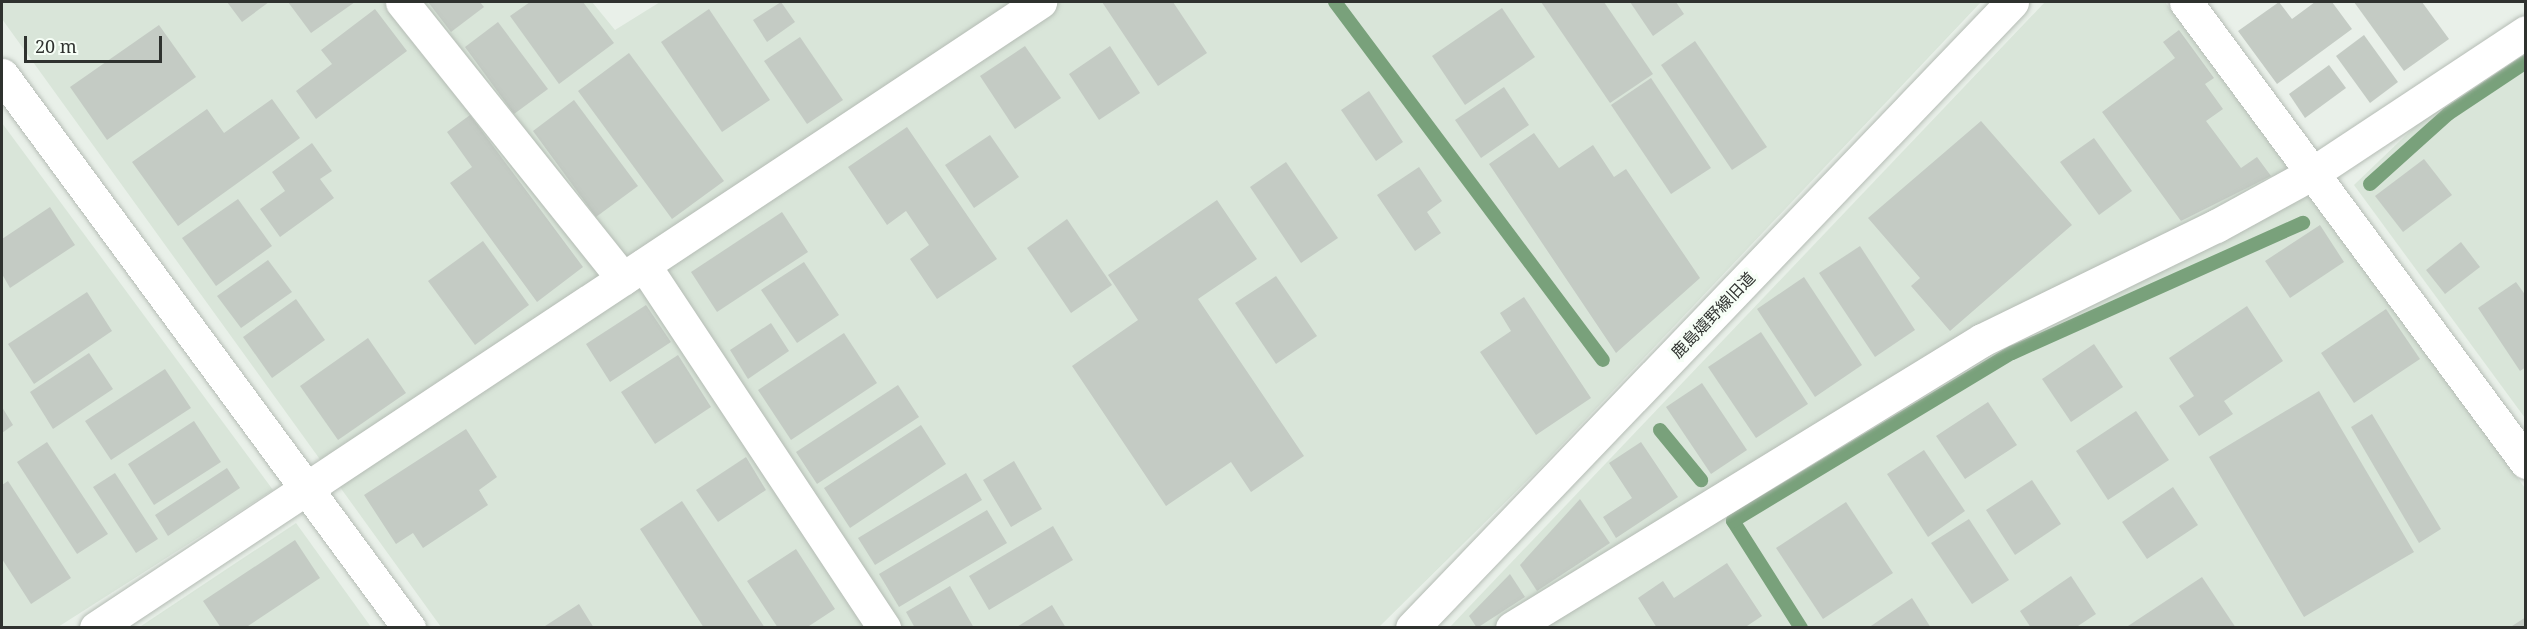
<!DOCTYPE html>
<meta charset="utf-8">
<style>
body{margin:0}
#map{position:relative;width:2527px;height:629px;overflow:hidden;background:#e9f0e9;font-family:"Noto Serif","Noto Sans JP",serif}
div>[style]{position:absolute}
.built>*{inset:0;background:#d9e5d9}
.stream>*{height:14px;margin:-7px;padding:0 7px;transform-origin:7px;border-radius:7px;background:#79a17b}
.building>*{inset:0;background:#c4cbc4}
.roads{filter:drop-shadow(0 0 2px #b5bcb5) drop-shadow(0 0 2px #b5bcb5)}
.minor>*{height:33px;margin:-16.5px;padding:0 16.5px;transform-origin:16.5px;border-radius:16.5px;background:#fff}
span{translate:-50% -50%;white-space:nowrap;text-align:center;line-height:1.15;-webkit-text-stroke:6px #f6fef6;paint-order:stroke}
.street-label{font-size:16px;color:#2f322f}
.frame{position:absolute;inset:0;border:3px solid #2f322f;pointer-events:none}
.scale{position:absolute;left:24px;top:36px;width:138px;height:27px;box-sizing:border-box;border:3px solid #2f322f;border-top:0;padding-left:8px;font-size:18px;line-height:21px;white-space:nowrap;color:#2f322f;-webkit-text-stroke:4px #f6fef6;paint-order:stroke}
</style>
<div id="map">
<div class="built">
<div style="clip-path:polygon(2px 2px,592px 2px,615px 30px,660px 2px,1981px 2px,1537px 471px,1378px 628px,441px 627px,2px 19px)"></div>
<div style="clip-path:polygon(2045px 2px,2165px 2px,2525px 488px,2525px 627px,1449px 628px)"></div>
<div style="clip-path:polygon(2525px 50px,2525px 418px,2354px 185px,2427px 115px)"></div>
<div style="clip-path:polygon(2px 123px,273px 490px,58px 627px,2px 627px)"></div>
<div style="clip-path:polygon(296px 523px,371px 627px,138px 628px)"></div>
</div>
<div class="stream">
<div style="left:1335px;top:2px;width:447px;rotate:53.2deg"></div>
<div style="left:2370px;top:184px;width:105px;rotate:-41.9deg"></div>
<div style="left:2448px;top:114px;width:94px;rotate:-33.7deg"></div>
<div style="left:1660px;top:430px;width:65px;rotate:50.6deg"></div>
<div style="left:1801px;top:628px;width:127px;rotate:-122.4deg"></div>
<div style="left:1733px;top:521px;width:326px;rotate:-31.1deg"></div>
<div style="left:2012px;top:353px;width:319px;rotate:-24.1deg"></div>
</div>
<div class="building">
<div style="clip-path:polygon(227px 2px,269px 2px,242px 22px)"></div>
<div style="clip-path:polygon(288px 2px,355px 2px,311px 33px)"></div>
<div style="clip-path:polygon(428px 2px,480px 2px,484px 7px,451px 32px)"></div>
<div style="clip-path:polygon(530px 2px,583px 2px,614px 43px,559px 84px,510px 16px)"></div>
<div style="clip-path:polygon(781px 2px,795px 22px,767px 42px,753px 20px)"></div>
<div style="clip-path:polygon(1102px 2px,1173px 2px,1207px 53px,1158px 86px)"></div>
<div style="clip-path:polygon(1541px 2px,1604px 2px,1653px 74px,1610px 103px)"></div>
<div style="clip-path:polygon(1630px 2px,1676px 2px,1684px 14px,1653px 36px)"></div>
<div style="clip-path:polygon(2279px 2px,2292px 19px,2315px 2px,2332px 2px,2352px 29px,2277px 84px,2238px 31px)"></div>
<div style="clip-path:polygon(2354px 2px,2422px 2px,2449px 39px,2404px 71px)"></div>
<div style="clip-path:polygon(1502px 8px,1535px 57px,1465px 105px,1432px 56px)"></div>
<div style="clip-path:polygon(375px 9px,407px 51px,316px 119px,296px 91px,332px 64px,321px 50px)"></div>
<div style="clip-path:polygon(709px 9px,770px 100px,722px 132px,661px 42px)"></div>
<div style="clip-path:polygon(498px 22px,548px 89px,514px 114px,465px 47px)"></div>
<div style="clip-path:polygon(159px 25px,196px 77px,107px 140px,70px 87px)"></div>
<div style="clip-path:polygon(2179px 30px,2214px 78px,2205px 84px,2223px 109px,2206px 121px,2241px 168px,2257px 157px,2271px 176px,2181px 221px,2102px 112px,2175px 58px,2163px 42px)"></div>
<div style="clip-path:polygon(2364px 35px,2398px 82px,2370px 103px,2336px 56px)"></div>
<div style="clip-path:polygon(800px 37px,843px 100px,807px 124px,764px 61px)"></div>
<div style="clip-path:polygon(1695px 41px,1767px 147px,1732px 170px,1661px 65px)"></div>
<div style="clip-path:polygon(1025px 46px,1061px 98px,1015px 129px,980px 76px)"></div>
<div style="clip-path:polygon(1110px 46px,1140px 93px,1099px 120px,1069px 74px)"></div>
<div style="clip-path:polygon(629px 53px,724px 181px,672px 219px,578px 91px)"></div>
<div style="clip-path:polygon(2329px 65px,2346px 88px,2305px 118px,2289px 94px)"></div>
<div style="clip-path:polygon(1651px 78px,1711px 168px,1671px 194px,1611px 105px)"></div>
<div style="clip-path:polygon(1504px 87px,1529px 125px,1481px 158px,1455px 120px)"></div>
<div style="clip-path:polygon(1369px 91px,1403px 142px,1376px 161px,1341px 110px)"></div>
<div style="clip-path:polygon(272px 99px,300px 138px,178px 226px,132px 162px,207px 109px,224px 133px)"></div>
<div style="clip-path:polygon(574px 100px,638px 186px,596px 217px,533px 131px)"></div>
<div style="clip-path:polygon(470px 115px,583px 267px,537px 302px,450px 183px,472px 167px,447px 132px)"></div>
<div style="clip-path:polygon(1981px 121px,2072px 225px,1950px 331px,1911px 286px,1920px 278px,1868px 218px)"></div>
<div style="clip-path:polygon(907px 127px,997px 259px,937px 299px,910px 259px,929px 245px,906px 211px,887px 225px,848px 167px)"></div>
<div style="clip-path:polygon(1534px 133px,1559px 168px,1593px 145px,1614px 177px,1626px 169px,1700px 278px,1616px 353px,1489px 164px)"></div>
<div style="clip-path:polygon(990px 135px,1019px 177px,974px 208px,945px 165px)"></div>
<div style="clip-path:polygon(2094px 138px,2132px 191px,2099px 215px,2060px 162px)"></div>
<div style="clip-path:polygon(312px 143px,332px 171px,320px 179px,334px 198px,280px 237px,260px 209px,285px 191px,272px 172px)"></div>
<div style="clip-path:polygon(2424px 159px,2452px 195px,2403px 232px,2375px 196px)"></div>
<div style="clip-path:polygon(1286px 162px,1338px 238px,1301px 263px,1250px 187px)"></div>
<div style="clip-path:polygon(1419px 167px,1442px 201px,1427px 212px,1441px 233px,1415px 251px,1377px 195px)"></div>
<div style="clip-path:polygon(238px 199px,272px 246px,216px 286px,182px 238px)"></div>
<div style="clip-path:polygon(1217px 200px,1257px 259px,1198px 299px,1304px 456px,1251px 492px,1231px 462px,1166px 506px,1072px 366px,1138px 320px,1108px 275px)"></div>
<div style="clip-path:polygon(50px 207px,75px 245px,10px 288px,2px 274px,2px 239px)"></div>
<div style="clip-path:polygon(782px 212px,808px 252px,717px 312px,691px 272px)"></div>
<div style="clip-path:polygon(1067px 219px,1112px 285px,1071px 313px,1027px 248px)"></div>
<div style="clip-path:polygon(2320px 225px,2344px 262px,2290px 298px,2265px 261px)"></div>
<div style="clip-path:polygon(483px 241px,529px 305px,475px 345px,428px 281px)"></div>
<div style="clip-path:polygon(2461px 242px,2480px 267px,2445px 294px,2426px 270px)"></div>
<div style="clip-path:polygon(1860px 246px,1915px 330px,1875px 357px,1819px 273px)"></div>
<div style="clip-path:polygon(268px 260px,292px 292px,241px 328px,217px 296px)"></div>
<div style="clip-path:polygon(804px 262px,839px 315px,797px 343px,761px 290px)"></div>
<div style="clip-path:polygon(1276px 276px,1317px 336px,1276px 364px,1235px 303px)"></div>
<div style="clip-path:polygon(1804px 277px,1862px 365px,1815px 397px,1757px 309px)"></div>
<div style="clip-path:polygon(2516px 282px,2526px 296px,2526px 367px,2520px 371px,2478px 308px)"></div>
<div style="clip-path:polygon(87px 292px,112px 331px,34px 384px,8px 344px)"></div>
<div style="clip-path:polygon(1524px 297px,1591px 398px,1536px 435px,1480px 352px,1511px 331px,1500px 313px)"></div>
<div style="clip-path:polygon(296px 299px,325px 340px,272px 378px,243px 337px)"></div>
<div style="clip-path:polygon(646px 305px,671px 342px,610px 382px,586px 344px)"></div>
<div style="clip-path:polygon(2247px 306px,2283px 361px,2224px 401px,2233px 414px,2199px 436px,2179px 406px,2194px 396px,2169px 358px)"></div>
<div style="clip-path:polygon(2386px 309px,2420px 359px,2354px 403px,2321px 353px)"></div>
<div style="clip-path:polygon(771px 323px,789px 351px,748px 379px,730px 350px)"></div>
<div style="clip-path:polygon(1761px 332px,1808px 404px,1756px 438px,1708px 367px)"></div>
<div style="clip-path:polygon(844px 333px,877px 383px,791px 440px,758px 390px)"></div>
<div style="clip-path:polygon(368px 338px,406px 393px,338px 440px,300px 386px)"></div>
<div style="clip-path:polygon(2094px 344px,2123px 387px,2071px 422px,2042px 379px)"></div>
<div style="clip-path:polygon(89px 353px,113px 389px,53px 429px,30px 392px)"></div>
<div style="clip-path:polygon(678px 355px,711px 407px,655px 444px,621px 392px)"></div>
<div style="clip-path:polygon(165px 369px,191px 408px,111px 460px,85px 421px)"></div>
<div style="clip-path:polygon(1702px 383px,1747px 450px,1711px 474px,1666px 407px)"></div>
<div style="clip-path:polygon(898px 385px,919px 417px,817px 484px,796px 452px)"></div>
<div style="clip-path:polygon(2319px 391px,2414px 552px,2304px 617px,2209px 457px)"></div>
<div style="clip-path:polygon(1988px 402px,2017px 445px,1965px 479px,1936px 436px)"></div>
<div style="clip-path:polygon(2px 407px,13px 425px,2px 433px)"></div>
<div style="clip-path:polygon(2136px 411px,2169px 460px,2108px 500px,2076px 451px)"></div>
<div style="clip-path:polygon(2372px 414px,2441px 529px,2419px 543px,2351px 427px)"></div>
<div style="clip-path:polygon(194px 421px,221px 462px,154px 505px,128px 464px)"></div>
<div style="clip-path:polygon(921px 425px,946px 464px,850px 528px,824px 488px)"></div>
<div style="clip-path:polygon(466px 429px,497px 477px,479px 490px,488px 505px,423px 548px,413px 533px,396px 544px,364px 495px)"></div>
<div style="clip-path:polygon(47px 442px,108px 534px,77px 554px,17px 462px)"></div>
<div style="clip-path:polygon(1641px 442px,1678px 497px,1616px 538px,1603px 517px,1632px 498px,1609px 463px)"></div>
<div style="clip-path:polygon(1924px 450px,1965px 511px,1928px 537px,1887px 474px)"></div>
<div style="clip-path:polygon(746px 457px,766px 490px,718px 522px,696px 490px)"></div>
<div style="clip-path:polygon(1014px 461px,1042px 509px,1011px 527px,983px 480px)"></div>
<div style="clip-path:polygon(227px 468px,240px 488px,168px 536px,155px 515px)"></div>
<div style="clip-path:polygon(115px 473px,158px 539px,136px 553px,93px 487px)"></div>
<div style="clip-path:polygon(966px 473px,982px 500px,875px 565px,858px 538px)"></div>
<div style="clip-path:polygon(2032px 480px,2061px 524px,2015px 555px,1986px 510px)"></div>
<div style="clip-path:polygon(8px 481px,71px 578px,31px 604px,2px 559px,2px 485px)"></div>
<div style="clip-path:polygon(2173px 487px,2198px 525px,2147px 559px,2122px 522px)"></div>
<div style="clip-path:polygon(1580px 499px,1610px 543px,1537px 591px,1520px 565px)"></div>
<div style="clip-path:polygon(682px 501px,765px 628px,704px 628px,640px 529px)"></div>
<div style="clip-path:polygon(1846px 502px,1893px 573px,1823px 619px,1776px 548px)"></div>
<div style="clip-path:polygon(987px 510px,1007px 543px,899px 607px,879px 574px)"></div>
<div style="clip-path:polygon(1969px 519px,2009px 580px,1972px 604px,1931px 543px)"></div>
<div style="clip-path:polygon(1053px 526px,1073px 560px,989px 610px,969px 576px)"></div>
<div style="clip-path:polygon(295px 540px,320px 578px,245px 628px,221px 628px,203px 601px)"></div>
<div style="clip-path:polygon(796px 549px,835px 609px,806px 628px,778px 628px,747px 581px)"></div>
<div style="clip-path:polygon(1727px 563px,1762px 616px,1744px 628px,1657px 628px,1638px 598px,1663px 581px,1674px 598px)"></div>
<div style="clip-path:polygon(1510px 574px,1525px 597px,1477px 628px,1469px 616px)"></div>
<div style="clip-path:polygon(2071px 576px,2096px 614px,2075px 628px,2031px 628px,2020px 611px)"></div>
<div style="clip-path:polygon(2202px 577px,2236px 628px,2125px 628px)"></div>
<div style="clip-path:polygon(950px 586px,974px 628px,915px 628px,906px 612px)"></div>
<div style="clip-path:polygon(1912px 598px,1931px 628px,1868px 628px)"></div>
<div style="clip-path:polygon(579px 604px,594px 628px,542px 628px)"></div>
<div style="clip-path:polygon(1052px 605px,1066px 628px,1015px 628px)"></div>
<div style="clip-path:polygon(2526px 617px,2526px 628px,2509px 628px)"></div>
</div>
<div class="roads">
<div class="minor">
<div style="left:402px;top:2px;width:354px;rotate:51.4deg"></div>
<div style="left:2186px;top:2px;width:572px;rotate:53.53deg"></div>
<div style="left:2px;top:75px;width:687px;rotate:53.65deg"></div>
<div style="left:644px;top:265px;width:435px;rotate:56.5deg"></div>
<div style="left:96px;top:628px;width:1133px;rotate:-33.55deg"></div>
<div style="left:1412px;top:628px;width:867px;rotate:-46.21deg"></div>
<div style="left:1512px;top:628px;width:551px;rotate:-31.5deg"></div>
<div style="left:1982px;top:340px;width:260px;rotate:-26deg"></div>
<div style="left:2216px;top:226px;width:111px;rotate:-28.7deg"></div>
<div style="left:2313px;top:173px;width:255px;rotate:-33.5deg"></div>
</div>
</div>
<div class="street-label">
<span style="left:1713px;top:315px;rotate:-46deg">鹿島嬉野線旧道</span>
</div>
<div class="frame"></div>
<div class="scale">20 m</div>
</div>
